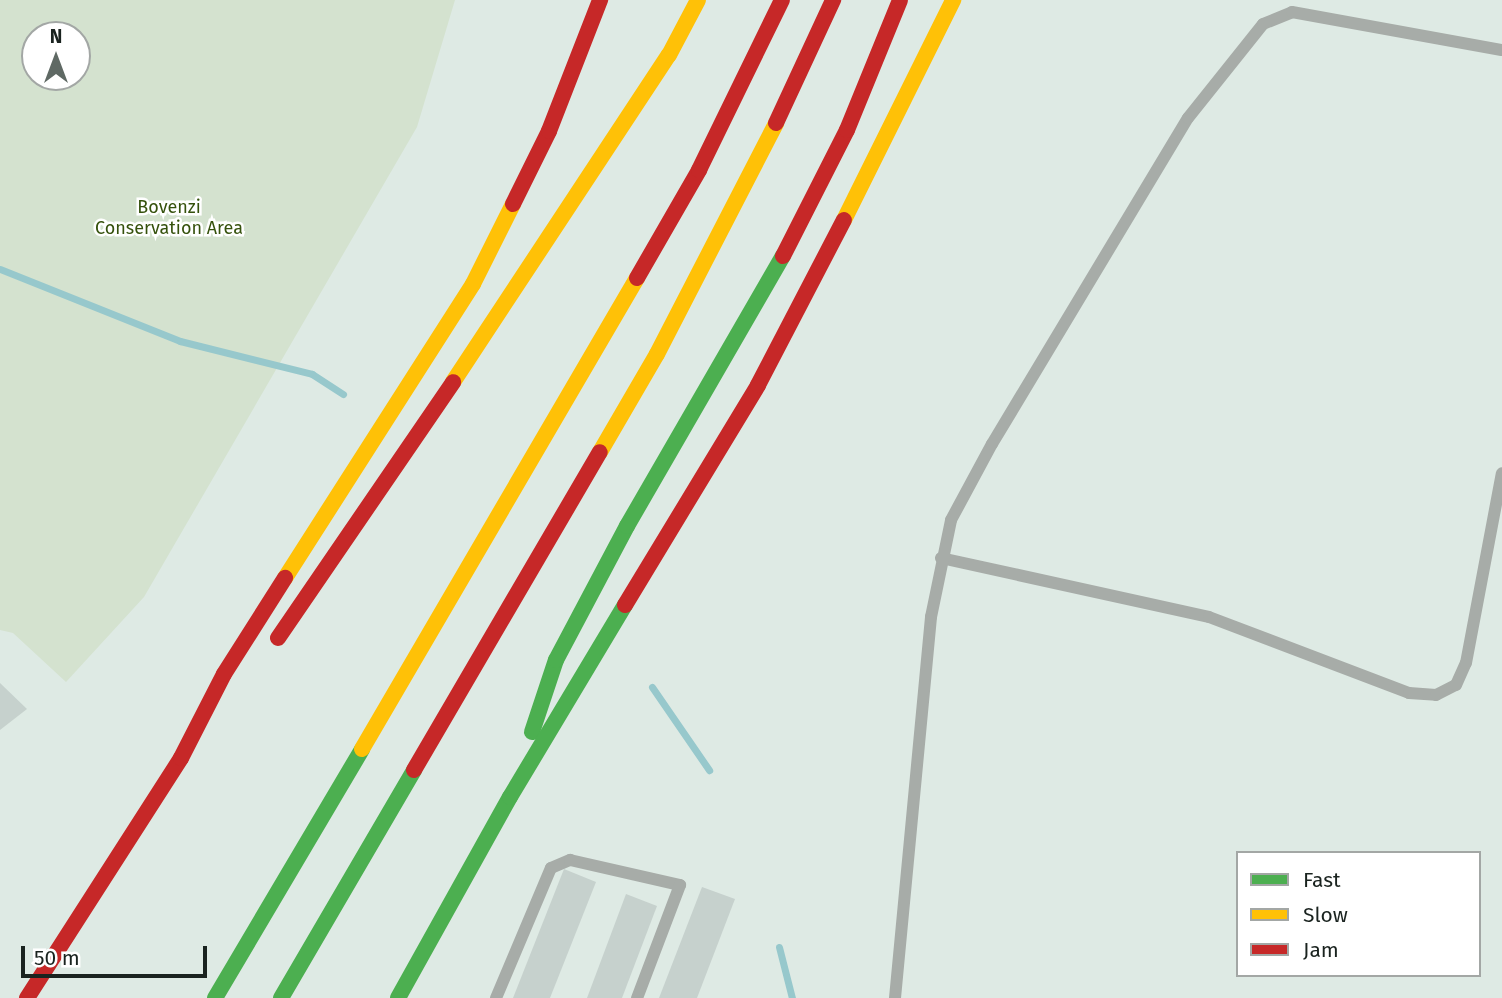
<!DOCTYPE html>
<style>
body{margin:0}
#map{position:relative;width:1502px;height:998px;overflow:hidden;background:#deeae4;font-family:"Fira Sans",sans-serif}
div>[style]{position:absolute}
.green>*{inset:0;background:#d4e2cf}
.stream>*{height:7px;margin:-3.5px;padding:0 3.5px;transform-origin:3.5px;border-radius:3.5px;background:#97c8cc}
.building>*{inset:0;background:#c6d1cd}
.lane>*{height:12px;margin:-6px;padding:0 6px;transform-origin:6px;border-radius:6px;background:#a7aca8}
.fast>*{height:16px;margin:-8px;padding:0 8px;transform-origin:8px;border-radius:8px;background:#4caf50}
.slow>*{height:16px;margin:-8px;padding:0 8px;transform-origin:8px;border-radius:8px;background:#ffc107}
.jam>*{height:16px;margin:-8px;padding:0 8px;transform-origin:8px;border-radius:8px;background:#c62828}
span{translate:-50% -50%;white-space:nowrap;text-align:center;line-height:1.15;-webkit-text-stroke:5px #fff;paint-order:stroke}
.park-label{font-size:18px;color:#35510c}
.legend{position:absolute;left:1236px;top:851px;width:245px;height:126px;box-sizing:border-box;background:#fff;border:2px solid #a3a7a5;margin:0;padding:9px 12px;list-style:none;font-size:21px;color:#1a231f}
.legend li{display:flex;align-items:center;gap:14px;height:35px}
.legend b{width:35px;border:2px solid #a3a7a5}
.north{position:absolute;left:21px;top:21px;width:70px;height:70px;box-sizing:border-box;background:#fff;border:2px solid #a3a7a5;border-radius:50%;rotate:0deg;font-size:19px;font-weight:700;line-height:28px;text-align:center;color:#1a231f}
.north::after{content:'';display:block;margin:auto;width:24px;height:32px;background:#5f6964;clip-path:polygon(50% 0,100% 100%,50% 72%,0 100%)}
.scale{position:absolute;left:21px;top:946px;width:186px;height:32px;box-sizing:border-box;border:4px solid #1a231f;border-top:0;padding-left:9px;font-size:21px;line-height:24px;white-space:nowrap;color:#1a231f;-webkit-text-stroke:5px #fff;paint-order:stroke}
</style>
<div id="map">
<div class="green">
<div style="clip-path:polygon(evenodd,0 0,455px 0,417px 127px,144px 597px,66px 682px,13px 633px,0 630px,0 0,35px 35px,77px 35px,77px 77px,35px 77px,35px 35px)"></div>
</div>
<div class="stream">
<div style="left:0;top:269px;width:194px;rotate:21.8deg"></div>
<div style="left:180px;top:341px;width:136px;rotate:14deg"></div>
<div style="left:312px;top:374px;width:37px;rotate:33deg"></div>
<div style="left:652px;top:687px;width:101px;rotate:55.5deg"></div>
<div style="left:779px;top:947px;width:53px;rotate:75.7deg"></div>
</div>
<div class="building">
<div style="clip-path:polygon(0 683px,27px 709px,0 730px)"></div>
<div style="clip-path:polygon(564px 869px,596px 882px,550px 998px,513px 998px)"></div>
<div style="clip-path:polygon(702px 887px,735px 899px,697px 998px,659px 998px)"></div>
<div style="clip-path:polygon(626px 894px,657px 906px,622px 998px,587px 998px)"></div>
</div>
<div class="lane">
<div style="left:941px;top:558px;width:274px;rotate:12.4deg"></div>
<div style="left:1209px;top:617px;width:214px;rotate:20.8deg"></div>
<div style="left:1409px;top:693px;width:27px;rotate:4deg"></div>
<div style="left:1436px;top:695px;width:22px;rotate:-27deg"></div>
<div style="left:1456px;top:685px;width:24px;rotate:-66deg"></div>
<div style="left:1466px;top:663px;width:193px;rotate:-79.3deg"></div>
<div style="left:496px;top:998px;width:141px;rotate:-67.1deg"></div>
<div style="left:551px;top:868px;width:21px;rotate:-23deg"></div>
<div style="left:570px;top:860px;width:113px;rotate:12.8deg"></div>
<div style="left:680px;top:885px;width:121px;rotate:110.8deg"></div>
<div style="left:895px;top:998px;width:383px;rotate:-84.6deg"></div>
<div style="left:931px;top:617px;width:99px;rotate:-78.3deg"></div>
<div style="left:951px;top:520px;width:86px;rotate:-61.7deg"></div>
<div style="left:992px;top:444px;width:380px;rotate:-59deg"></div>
<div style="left:1188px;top:118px;width:120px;rotate:-51.4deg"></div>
<div style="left:1263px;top:24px;width:31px;rotate:-22deg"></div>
<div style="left:1292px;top:12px;width:213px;rotate:10.3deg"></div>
</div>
<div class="fast">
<div style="left:532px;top:732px;width:76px;rotate:-71.6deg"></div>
<div style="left:556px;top:660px;width:152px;rotate:-62.1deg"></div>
<div style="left:627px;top:526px;width:312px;rotate:-60deg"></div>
<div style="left:215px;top:998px;width:289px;rotate:-59.4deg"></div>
<div style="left:281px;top:998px;width:264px;rotate:-59.7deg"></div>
<div style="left:398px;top:998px;width:230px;rotate:-60.9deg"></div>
<div style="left:510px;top:797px;width:224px;rotate:-59.1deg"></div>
</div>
<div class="slow">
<div style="left:844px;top:220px;width:246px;rotate:-63.6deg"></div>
<div style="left:453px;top:382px;width:392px;rotate:-56.6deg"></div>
<div style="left:669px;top:55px;width:62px;rotate:-62.2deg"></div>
<div style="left:600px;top:452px;width:113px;rotate:-59.8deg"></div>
<div style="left:657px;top:354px;width:260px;rotate:-62.7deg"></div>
<div style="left:285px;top:578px;width:349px;rotate:-57.4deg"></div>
<div style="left:473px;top:284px;width:89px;rotate:-63.4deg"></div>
<div style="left:362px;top:749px;width:545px;rotate:-59.72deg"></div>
</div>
<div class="jam">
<div style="left:776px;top:123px;width:136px;rotate:-65.1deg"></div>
<div style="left:513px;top:204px;width:81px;rotate:-63.7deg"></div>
<div style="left:549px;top:131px;width:141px;rotate:-68.7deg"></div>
<div style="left:783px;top:256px;width:141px;rotate:-63.1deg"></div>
<div style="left:847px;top:130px;width:140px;rotate:-67.8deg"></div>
<div style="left:637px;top:278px;width:125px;rotate:-60.1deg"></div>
<div style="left:699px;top:170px;width:189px;rotate:-64deg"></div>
<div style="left:625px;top:605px;width:257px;rotate:-58.8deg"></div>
<div style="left:758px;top:385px;width:186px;rotate:-62.5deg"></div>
<div style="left:278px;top:638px;width:310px;rotate:-55.6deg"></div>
<div style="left:414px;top:770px;width:368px;rotate:-59.7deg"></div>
<div style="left:27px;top:998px;width:285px;rotate:-57.3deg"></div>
<div style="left:181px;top:758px;width:94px;rotate:-62.9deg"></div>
<div style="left:224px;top:674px;width:114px;rotate:-57.6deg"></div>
</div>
<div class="park-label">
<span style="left:169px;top:218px">Bovenzi<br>Conservation Area</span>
</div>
<ul class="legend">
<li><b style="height:9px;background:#4caf50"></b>Fast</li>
<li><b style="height:9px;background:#ffc107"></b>Slow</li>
<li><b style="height:9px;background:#c62828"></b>Jam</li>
</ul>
<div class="north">N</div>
<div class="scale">50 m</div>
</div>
